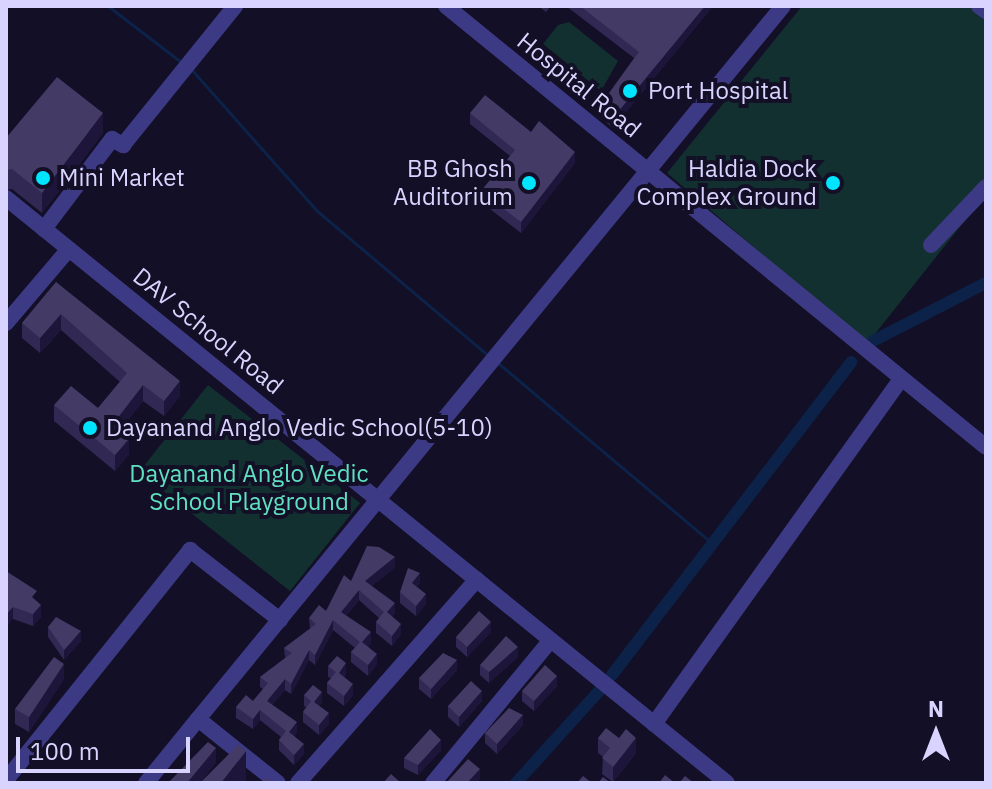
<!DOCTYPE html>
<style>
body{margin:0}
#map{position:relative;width:992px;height:789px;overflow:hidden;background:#130f26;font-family:"IBM Plex Sans",sans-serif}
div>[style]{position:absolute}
.green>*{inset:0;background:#12302f}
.stream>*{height:3px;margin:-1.5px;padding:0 1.5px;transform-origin:1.5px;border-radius:1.5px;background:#0c2248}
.canal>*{height:12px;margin:-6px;padding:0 6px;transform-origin:6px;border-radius:6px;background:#0c2248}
.minor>*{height:16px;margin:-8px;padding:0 8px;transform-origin:8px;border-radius:8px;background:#3d3a85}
.wall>*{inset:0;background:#312854}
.shaded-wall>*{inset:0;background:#1d163a}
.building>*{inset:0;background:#433a66}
.dots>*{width:22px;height:22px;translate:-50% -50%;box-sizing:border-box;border:4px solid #130f26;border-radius:50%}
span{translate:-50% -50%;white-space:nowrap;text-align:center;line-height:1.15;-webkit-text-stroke:8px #130f26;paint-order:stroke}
.street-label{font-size:24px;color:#d9d4ff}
.poi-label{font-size:24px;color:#d9d4ff}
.left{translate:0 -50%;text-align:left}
.right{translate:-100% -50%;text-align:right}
.park-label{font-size:24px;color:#5fe0c0}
.frame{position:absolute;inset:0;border:8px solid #d9d4ff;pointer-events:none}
.north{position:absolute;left:896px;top:693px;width:80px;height:80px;-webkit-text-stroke:6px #130f26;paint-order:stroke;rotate:0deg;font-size:22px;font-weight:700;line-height:32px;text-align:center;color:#d9d4ff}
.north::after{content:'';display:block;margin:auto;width:28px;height:36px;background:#d9d4ff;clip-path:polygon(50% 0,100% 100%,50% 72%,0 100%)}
.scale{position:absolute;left:16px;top:737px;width:174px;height:36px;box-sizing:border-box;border:4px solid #d9d4ff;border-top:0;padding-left:10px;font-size:24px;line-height:28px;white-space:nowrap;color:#d9d4ff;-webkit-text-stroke:6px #130f26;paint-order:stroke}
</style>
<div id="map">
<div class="green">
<div style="clip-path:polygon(802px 6px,971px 6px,986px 18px,986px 194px,867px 344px,667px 173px)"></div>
<div style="clip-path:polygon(569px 22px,618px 61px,601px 91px,543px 44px,558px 25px)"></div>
<div style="clip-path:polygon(208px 385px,360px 503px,290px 591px,139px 472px)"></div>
</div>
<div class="stream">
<div style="left:108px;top:6px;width:92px;rotate:37.5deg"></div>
<div style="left:191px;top:69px;width:188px;rotate:48.4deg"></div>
<div style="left:316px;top:210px;width:226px;rotate:40.2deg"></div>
<div style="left:498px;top:363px;width:284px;rotate:40.1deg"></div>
</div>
<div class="canal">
<div style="left:873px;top:341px;width:127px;rotate:-27.2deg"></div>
<div style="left:612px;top:675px;width:394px;rotate:-52.6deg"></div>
<div style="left:516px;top:783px;width:127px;rotate:-47.9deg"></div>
</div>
<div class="minor">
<div style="left:446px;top:6px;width:697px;rotate:39.24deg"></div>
<div style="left:979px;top:6px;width:9px;rotate:36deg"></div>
<div style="left:6px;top:198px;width:928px;rotate:39.05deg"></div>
<div style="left:44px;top:229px;width:113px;rotate:-52.9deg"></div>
<div style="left:112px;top:139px;width:13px;rotate:29deg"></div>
<div style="left:123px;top:145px;width:179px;rotate:-51.1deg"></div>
<div style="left:931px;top:245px;width:80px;rotate:-46.5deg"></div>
<div style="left:6px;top:323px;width:97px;rotate:-49.6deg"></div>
<div style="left:198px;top:719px;width:922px;rotate:-50.63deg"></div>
<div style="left:654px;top:724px;width:423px;rotate:-54.4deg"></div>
<div style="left:6px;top:780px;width:295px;rotate:-51.3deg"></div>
<div style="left:190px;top:550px;width:114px;rotate:37.9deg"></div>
<div style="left:146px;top:783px;width:82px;rotate:-50.9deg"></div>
<div style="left:198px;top:719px;width:102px;rotate:38.7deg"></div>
<div style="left:298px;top:783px;width:271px;rotate:-48.7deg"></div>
<div style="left:433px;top:783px;width:185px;rotate:-50.5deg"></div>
</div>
<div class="wall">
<div style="clip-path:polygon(538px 6px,551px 6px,546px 12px)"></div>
<div style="clip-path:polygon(566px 6px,713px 6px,613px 128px,599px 117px,599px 107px,634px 58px)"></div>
<div style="clip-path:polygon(470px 113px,531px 132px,575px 163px,521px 233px,481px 202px,481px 191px,510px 156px,470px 124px)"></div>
<div style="clip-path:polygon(103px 133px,42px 213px,12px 189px,6px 190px,6px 138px)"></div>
<div style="clip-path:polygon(56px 282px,180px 396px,164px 416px,143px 401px,120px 430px,129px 454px,115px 471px,54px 421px,54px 405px,98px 408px,120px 382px,61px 330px,40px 353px,22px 338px,22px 323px)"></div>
<div style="clip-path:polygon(395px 567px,372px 586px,395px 613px,392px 616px,401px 634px,392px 646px,376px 633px,376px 622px,379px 618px,359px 600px,346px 616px,371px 643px,368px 646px,377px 664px,368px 676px,351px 662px,351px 652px,355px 648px,333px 630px,315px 665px,309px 660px,291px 694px,285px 690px,272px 705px,297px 732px,294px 736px,304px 754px,294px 765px,279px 750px,279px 740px,281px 737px,260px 720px,253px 729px,236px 718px,236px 707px,253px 701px,263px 689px,260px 687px,260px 677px,285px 658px,284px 648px,310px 629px,309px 618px,326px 611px,351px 581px)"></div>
<div style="clip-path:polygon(6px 571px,37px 602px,41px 617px,33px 626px,13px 619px)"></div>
<div style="clip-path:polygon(420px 583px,417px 587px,426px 604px,416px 616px,400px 603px,400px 592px)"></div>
<div style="clip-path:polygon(48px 627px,81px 641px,64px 660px,48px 637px)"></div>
<div style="clip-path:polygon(491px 632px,467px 657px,456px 647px,456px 637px)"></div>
<div style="clip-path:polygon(518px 657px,489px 683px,480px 675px,480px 665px)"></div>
<div style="clip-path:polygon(328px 666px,346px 673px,344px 677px,353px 695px,344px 706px,327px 693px,327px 683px,331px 678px,328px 677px)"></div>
<div style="clip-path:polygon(457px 670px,431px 699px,419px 689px,419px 678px)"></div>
<div style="clip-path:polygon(64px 679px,29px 732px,15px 724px,15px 709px)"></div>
<div style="clip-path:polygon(557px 686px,534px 711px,522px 701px,522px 691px)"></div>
<div style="clip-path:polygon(304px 695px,322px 702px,319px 706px,329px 724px,319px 735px,303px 722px,303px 712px,306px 707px,304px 706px)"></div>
<div style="clip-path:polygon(482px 701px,459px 727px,448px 717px,448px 706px)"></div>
<div style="clip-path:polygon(523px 725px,497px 754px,485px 743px,485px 733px)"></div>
<div style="clip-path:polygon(598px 738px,636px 753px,613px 782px,602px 774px,603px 757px,598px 753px)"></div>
<div style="clip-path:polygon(441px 750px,418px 775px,404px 768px,404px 758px)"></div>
</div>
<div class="shaded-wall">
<div style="clip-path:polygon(705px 6px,713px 6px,613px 128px,613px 118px)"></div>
<div style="clip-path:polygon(103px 113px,103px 133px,42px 213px,42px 193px)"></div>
<div style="clip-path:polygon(575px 152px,575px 163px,521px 233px,521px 222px)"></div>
<div style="clip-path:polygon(61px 314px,61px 330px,40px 353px,40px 338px)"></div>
<div style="clip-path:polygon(180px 381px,180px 396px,164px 416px,164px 401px)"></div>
<div style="clip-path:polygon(143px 385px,143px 401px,113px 439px,113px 424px)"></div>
<div style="clip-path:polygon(129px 439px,129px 454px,115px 471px,115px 455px)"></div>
<div style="clip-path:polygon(395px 557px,395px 567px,365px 592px,365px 581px)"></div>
<div style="clip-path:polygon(420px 573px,420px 583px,412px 593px,412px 583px)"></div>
<div style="clip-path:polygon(359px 590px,359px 600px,341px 622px,341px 612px)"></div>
<div style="clip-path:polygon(426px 594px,426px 604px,416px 616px,416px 606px)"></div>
<div style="clip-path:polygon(395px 603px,395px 613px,387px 623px,387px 612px)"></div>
<div style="clip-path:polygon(41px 605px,41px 617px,33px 626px,33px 614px)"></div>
<div style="clip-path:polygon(13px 607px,13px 619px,6px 627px,6px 615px)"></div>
<div style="clip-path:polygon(333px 620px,333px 630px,315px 665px,315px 655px)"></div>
<div style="clip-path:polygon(491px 622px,491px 632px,467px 657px,467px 647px)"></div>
<div style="clip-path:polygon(401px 624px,401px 634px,392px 646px,392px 636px)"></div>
<div style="clip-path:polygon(81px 631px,81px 641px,64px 660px,64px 650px)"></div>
<div style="clip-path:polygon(371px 632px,371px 643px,362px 652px,362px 642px)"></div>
<div style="clip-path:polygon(518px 647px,518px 657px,489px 683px,489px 672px)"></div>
<div style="clip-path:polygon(309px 650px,309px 660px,291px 694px,291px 684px)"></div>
<div style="clip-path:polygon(377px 654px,377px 664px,368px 676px,368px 665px)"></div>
<div style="clip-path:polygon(457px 660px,457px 670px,431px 699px,431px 689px)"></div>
<div style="clip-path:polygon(346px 663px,346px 673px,339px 683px,339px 673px)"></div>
<div style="clip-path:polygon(64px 664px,64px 679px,29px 732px,29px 717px)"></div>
<div style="clip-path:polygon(557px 676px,557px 686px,534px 711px,534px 701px)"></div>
<div style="clip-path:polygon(285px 679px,285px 690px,267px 712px,267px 701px)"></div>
<div style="clip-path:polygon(353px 684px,353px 695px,344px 706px,344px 696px)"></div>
<div style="clip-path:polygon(482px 691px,482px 701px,459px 727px,459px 717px)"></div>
<div style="clip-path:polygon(322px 692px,322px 702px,314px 712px,314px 702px)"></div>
<div style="clip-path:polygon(260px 710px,260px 720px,253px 729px,253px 719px)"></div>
<div style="clip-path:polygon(329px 713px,329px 724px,319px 735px,319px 725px)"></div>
<div style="clip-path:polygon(523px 715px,523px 725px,497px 754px,497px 744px)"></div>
<div style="clip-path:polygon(297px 722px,297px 732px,289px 742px,289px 732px)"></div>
<div style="clip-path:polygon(636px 738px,636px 753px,613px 782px,613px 767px)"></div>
<div style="clip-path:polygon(441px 740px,441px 750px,418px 775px,418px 765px)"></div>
<div style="clip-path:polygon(304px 744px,304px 754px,294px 765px,294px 755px)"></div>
<div style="clip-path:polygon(216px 748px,216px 763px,200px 783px,187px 783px)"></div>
<div style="clip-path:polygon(246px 751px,246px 780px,243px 783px,221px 783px)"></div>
<div style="clip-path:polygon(480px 769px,480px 779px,476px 783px,467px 783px)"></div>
</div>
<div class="building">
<div style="clip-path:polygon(580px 6px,705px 6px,613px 118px,599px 107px,639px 52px)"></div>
<div style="clip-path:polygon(57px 77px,103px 113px,42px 193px,12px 169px,6px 170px,6px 138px)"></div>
<div style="clip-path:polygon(485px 95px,531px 132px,539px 121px,575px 152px,521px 222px,481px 191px,515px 150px,470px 113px)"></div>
<div style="clip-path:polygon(56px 282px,180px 381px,164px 401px,143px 385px,113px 424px,129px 439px,115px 455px,54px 405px,71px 386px,98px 408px,127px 373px,61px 314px,40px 338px,22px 323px)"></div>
<div style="clip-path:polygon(367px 546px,379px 547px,395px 557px,365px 581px,395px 603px,387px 612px,401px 624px,392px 636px,376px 622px,384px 612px,359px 590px,341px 612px,371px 632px,362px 642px,377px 654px,368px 665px,351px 652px,360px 642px,333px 620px,315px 655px,309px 650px,291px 684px,285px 679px,267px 701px,297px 722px,289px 732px,304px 744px,294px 755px,279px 740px,286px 731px,260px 710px,253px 719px,236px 707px,246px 695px,253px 701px,268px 683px,260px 677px,292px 653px,284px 648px,316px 624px,309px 618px,319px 605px,326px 611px,344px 575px,351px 581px)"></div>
<div style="clip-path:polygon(408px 568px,420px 573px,412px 583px,426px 594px,416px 606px,400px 592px)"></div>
<div style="clip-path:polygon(6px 571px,37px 591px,32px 597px,41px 605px,33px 614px,13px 607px,6px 615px)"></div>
<div style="clip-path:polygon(479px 611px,491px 622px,467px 647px,456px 637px)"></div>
<div style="clip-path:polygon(56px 617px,81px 631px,64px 650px,48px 627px)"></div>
<div style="clip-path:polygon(506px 636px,518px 647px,489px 672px,480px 665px)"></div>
<div style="clip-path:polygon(443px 653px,457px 660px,431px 689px,419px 678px)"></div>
<div style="clip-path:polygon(337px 656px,346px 663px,339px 673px,353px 684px,344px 696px,327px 683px,336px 672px,328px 666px)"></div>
<div style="clip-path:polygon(54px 657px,64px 664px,29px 717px,15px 709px)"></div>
<div style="clip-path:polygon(545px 665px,557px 676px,534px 701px,522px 691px)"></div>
<div style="clip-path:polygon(471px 681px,482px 691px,459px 717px,448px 706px)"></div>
<div style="clip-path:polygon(313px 685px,322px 692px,314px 702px,329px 713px,319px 725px,303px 712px,311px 701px,304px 695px)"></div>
<div style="clip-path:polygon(509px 708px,523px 715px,497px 744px,485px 733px)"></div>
<div style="clip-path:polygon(606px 728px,619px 738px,626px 729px,636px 738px,613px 767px,602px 758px,610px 748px,598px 738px)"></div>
<div style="clip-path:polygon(430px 729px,441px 740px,418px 765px,404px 758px)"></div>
<div style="clip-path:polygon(208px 742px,216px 748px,187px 783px,168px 783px)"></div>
<div style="clip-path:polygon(238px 745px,246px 751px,221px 783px,200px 783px)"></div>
<div style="clip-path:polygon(468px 759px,480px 769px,467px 783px,446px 783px)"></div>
<div style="clip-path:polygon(391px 774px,401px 783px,383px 783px)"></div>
<div style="clip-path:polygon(665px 775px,675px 783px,659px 783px)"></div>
<div style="clip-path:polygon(583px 776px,592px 783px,577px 783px)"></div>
<div style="clip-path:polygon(685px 776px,694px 783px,679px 783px)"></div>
<div style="clip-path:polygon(603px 777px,611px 783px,598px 783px)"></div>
<div style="clip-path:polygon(266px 778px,276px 783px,262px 783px)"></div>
</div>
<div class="dots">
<div style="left:630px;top:91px;background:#00e5ff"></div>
<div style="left:43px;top:178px;background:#00e5ff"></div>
<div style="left:529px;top:183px;background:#00e5ff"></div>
<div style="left:833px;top:183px;background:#00e5ff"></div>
<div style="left:90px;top:428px;background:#00e5ff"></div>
</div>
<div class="street-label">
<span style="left:579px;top:85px;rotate:39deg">Hospital Road</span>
<span style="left:208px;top:331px;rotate:39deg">DAV School Road</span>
</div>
<div class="poi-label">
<span class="left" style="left:648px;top:91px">Port Hospital</span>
<span class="right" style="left:513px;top:183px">BB Ghosh<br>Auditorium</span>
<span class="right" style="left:817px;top:183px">Haldia Dock<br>Complex Ground</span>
<span class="left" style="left:59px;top:178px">Mini Market</span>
<span class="left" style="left:106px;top:428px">Dayanand Anglo Vedic School(5-10)</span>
</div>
<div class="park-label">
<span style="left:249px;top:488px">Dayanand Anglo Vedic<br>School Playground</span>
</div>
<div class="frame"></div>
<div class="north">N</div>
<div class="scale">100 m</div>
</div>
